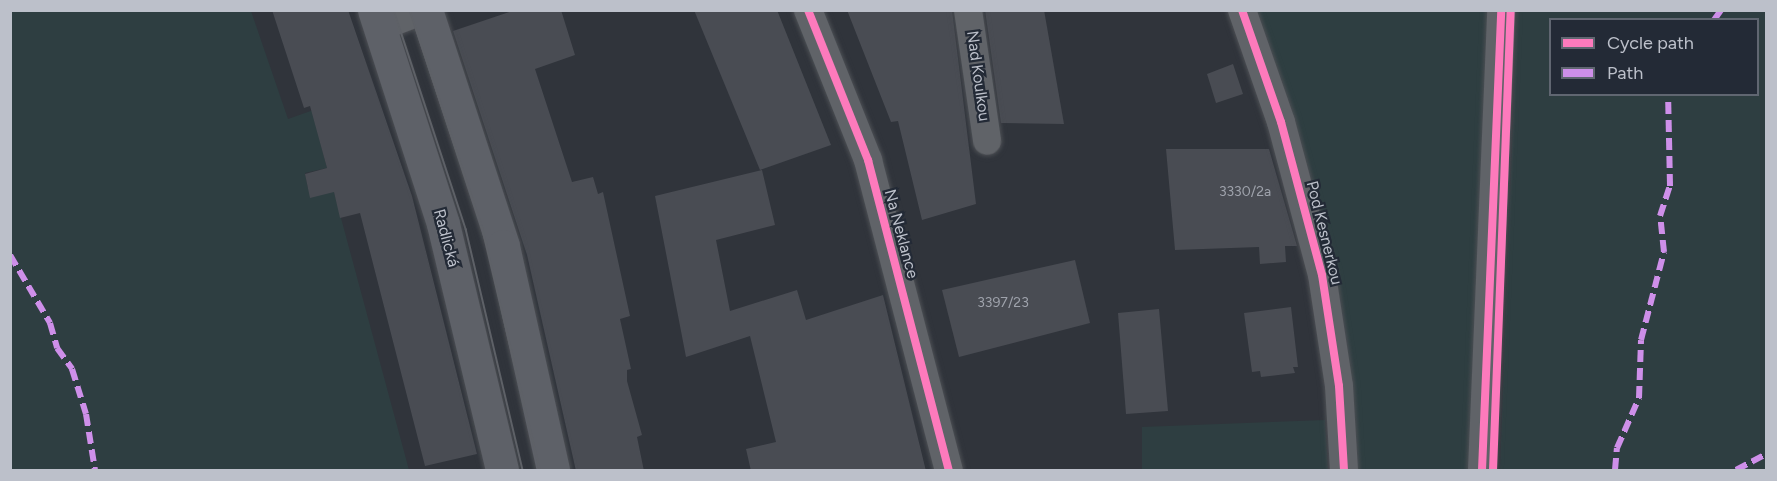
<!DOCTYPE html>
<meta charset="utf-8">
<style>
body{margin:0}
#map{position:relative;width:1777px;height:481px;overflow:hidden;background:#30343b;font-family:Figtree,sans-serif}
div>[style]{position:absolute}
.green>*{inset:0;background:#2e3e41}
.building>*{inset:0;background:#494c53}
.roads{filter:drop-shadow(0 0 2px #4c4f54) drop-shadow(0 0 2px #4c4f54)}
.street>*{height:28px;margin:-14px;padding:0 14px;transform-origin:14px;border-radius:14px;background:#606368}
.secondary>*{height:33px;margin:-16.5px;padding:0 16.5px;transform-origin:16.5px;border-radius:16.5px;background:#5e6168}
.tram>*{height:1.5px;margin:-0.75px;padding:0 0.75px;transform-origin:0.75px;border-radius:0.75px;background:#5e6167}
.quiet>*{height:6px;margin-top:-3px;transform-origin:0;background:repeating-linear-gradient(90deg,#ce8fe9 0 12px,transparent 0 18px)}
.cycleway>*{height:8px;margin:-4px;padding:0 4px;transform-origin:4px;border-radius:4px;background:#fd7abc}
span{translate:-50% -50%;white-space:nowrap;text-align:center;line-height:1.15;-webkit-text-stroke:4.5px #232a36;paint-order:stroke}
.number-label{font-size:14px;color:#9fa3ac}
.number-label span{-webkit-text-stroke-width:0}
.street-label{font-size:16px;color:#bcc0ca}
.frame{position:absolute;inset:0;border:12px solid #bcc0ca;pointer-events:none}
.legend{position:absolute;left:1549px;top:18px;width:210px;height:78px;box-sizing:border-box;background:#232a36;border:2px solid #606671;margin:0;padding:8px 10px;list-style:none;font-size:18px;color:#bcc0ca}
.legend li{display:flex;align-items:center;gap:12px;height:30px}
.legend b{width:30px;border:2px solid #606671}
</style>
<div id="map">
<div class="green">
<div style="clip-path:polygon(10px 11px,251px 11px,288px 119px,322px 107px,321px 145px,327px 168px,305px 173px,308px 188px,334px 192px,409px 470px,11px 470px)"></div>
<div style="clip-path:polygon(1253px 11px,1490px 11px,1473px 470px,1354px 470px)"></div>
<div style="clip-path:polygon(evenodd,1517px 11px,1766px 11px,1766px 470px,1500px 470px,1517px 11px,1550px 20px,1758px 20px,1758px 94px,1550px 94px,1550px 20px)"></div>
<div style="clip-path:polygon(1325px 420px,1328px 470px,1142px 470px,1142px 427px)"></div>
</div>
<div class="building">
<div style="clip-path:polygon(272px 10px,348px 10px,412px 196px,477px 454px,425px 466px,360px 213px,340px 218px,334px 192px,310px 198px,305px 174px,327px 168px,310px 106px,304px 108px)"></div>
<div style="clip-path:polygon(515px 10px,561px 10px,575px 55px,535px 69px,572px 182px,593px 177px,598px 194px,603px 192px,630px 316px,620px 319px,631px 369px,627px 370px,627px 381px,642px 435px,637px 437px,644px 471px,576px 471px,527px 255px,453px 31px)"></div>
<div style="clip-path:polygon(694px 10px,777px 10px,831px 145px,760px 170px)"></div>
<div style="clip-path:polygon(847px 10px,952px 10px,976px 204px,922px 220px,898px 121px,891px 122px)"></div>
<div style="clip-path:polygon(985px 10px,1044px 10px,1064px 124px,1001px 123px)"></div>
<div style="clip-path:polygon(1233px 64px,1243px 94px,1216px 103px,1207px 74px)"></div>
<div style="clip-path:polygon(1166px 149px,1269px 149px,1297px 246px,1285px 246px,1286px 262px,1260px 264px,1259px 247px,1175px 250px)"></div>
<div style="clip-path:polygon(762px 170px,775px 225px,716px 240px,730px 311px,797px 290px,806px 320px,883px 295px,926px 471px,751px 471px,746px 449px,776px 442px,750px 336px,686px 357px,655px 196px)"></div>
<div style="clip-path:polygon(1075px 260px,1090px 323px,959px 357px,942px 290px)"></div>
<div style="clip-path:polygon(1291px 307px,1298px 367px,1293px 367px,1295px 373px,1261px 377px,1260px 371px,1252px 372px,1244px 313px)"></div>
<div style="clip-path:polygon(1159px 309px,1168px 411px,1126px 414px,1118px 313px)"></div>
</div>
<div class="roads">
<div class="street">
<div style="left:808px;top:10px;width:162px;rotate:68.2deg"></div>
<div style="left:868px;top:160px;width:320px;rotate:75.4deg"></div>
<div style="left:968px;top:10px;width:132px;rotate:81.7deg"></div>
<div style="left:1242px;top:10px;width:119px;rotate:70.8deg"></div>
<div style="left:1281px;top:122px;width:158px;rotate:75deg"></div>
<div style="left:1322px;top:275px;width:112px;rotate:81.3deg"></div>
<div style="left:1339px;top:386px;width:84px;rotate:86.6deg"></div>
<div style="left:380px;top:27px;width:47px;rotate:-21.1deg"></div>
<div style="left:1482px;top:470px;width:460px;rotate:-87.6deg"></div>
</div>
<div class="secondary">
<div style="left:374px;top:10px;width:225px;rotate:72.1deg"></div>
<div style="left:443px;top:224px;width:253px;rotate:76.5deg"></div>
<div style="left:426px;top:10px;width:248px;rotate:71.9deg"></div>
<div style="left:503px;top:246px;width:230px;rotate:77.4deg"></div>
</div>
</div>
<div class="tram">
<div style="left:394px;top:10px;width:231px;rotate:71.8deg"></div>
<div style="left:466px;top:229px;width:248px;rotate:76.7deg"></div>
<div style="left:410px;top:10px;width:228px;rotate:71.6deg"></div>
<div style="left:482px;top:226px;width:251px;rotate:76.6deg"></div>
</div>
<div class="quiet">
<div style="left:1714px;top:20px;width:12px;rotate:-55deg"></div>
<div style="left:10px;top:255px;width:79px;rotate:59.5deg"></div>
<div style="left:50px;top:323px;width:26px;rotate:74deg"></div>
<div style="left:57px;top:348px;width:26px;rotate:54deg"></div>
<div style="left:72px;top:369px;width:47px;rotate:72.7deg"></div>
<div style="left:86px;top:414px;width:57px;rotate:80.9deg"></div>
<div style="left:1615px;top:470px;width:22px;rotate:-85deg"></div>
<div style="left:1617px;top:448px;width:55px;rotate:-66.3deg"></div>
<div style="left:1639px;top:398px;width:58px;rotate:-88deg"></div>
<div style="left:1641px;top:340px;width:91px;rotate:-75.4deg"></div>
<div style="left:1664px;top:252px;width:36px;rotate:-96deg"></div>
<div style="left:1660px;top:216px;width:32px;rotate:-72deg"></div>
<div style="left:1670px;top:186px;width:92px;rotate:-91.2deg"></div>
<div style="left:1736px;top:470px;width:34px;rotate:-28deg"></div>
</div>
<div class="cycleway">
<div style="left:808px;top:10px;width:162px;rotate:68.2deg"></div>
<div style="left:868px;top:160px;width:320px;rotate:75.4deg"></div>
<div style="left:1242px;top:10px;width:119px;rotate:70.8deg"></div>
<div style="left:1281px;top:122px;width:158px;rotate:75deg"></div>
<div style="left:1322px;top:275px;width:112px;rotate:81.3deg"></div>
<div style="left:1339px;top:386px;width:84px;rotate:86.6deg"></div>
<div style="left:1482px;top:470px;width:460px;rotate:-87.6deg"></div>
<div style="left:1493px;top:470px;width:460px;rotate:-87.8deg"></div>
</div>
<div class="number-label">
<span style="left:1245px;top:192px">3330/2a</span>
<span style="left:1003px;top:303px">3397/23</span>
</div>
<div class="street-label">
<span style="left:978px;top:76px;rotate:82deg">Nad Koulkou</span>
<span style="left:1324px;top:233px;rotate:76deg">Pod Kesnerkou</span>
<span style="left:901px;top:234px;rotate:75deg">Na Neklance</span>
<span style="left:446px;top:238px;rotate:75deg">Radlická</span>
</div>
<div class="frame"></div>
<ul class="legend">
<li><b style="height:8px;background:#fd7abc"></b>Cycle path</li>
<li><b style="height:8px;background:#ce8fe9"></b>Path</li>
</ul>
</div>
